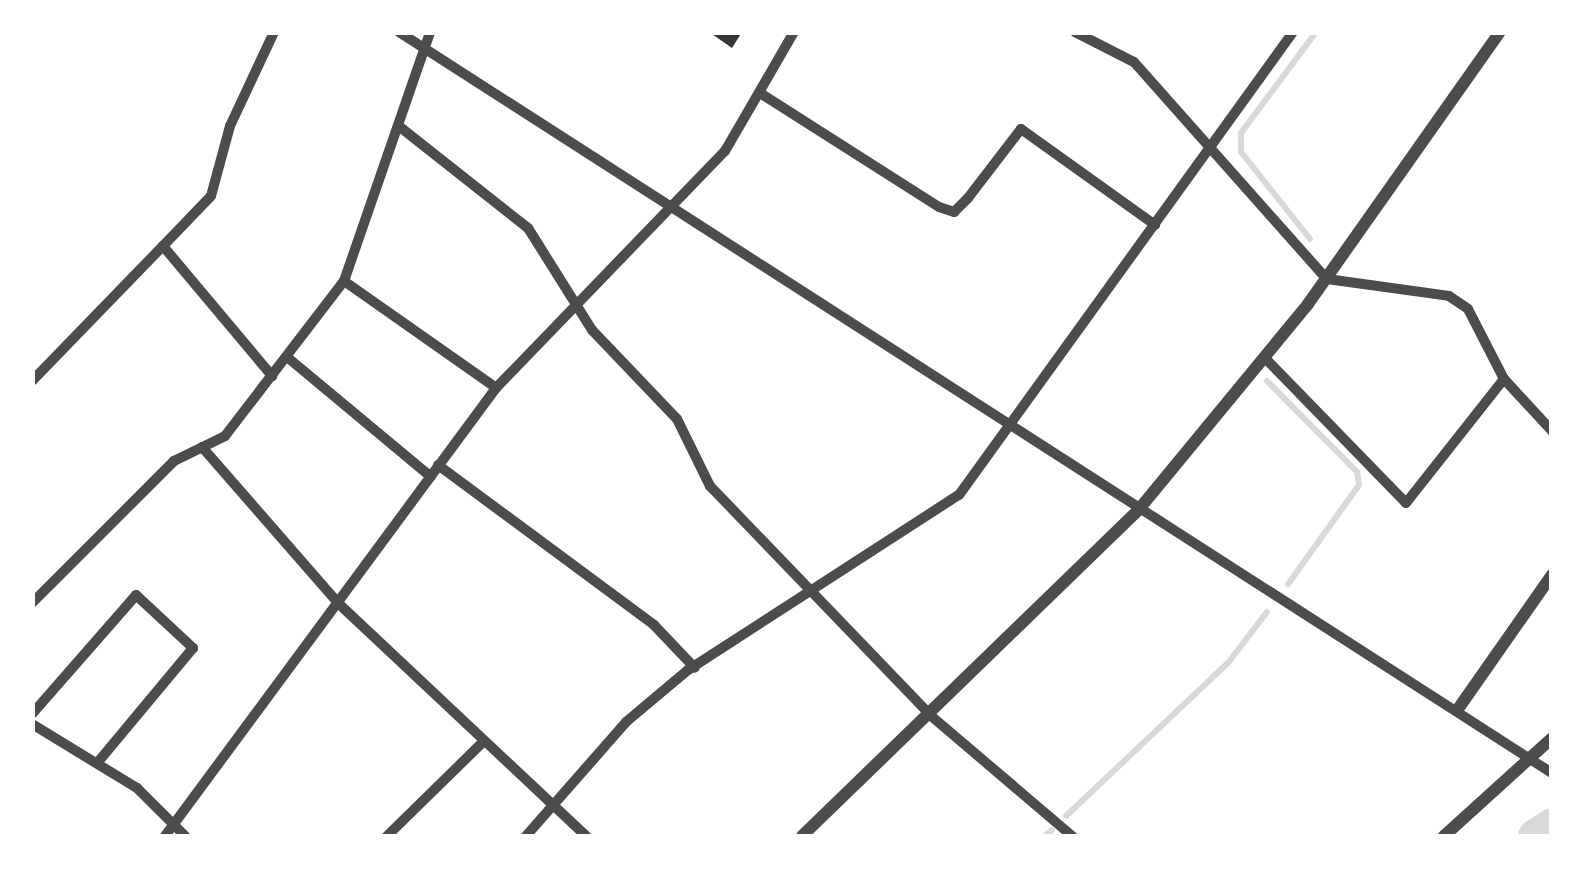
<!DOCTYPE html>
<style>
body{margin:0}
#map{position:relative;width:1584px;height:869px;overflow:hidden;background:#fff;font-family:Arial,sans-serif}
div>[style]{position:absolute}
.stream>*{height:6px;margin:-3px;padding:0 3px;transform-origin:3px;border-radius:3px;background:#d9d9d9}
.river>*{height:35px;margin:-17.5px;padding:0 17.5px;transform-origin:17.5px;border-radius:17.5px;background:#d9d9d9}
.building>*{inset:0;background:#353535}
.minor>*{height:10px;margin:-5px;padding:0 5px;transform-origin:5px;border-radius:5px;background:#4c4c4c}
.tertiary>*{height:12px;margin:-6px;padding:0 6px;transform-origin:6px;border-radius:6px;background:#4c4c4c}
span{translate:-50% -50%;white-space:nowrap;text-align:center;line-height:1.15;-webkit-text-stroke:10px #fff;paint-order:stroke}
.frame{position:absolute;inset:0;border:35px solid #fff;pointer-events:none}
</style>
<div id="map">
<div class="stream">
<div style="left:1310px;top:239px;width:111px;rotate:-128.4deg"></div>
<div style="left:1241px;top:152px;width:19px;rotate:-90deg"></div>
<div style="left:1241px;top:133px;width:126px;rotate:-53.4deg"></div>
<div style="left:1267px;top:381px;width:128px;rotate:45.3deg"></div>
<div style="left:1357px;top:472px;width:13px;rotate:81deg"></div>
<div style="left:1359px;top:485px;width:122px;rotate:125.6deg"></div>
<div style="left:1066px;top:816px;width:223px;rotate:-43.4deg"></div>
<div style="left:1228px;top:663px;width:64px;rotate:-52.6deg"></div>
<div style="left:1045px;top:836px;width:9px;rotate:-41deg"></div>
</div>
<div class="river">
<div style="left:1535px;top:836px;width:20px;rotate:-33deg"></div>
</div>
<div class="building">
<div style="clip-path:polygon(709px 32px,742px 32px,732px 48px)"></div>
</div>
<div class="minor">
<div style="left:399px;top:32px;width:1371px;rotate:32.73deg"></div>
<div style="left:1075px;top:32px;width:66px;rotate:27deg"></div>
<div style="left:1134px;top:62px;width:290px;rotate:48.4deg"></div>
<div style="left:1327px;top:279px;width:123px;rotate:7.9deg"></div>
<div style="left:1449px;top:296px;width:23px;rotate:34deg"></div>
<div style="left:1468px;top:309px;width:79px;rotate:62.8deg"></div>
<div style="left:1504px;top:379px;width:71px;rotate:47.3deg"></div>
<div style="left:760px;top:93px;width:212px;rotate:32.5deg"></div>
<div style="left:939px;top:207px;width:16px;rotate:18deg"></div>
<div style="left:954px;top:212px;width:20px;rotate:-45deg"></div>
<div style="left:968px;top:198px;width:87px;rotate:-52.5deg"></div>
<div style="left:1021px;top:129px;width:165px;rotate:35.6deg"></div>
<div style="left:400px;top:127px;width:163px;rotate:38.3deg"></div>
<div style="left:528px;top:228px;width:120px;rotate:57.9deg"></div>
<div style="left:592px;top:330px;width:123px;rotate:46.3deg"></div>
<div style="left:677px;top:419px;width:75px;rotate:63.8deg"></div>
<div style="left:710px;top:486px;width:318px;rotate:46.1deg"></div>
<div style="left:930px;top:715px;width:187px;rotate:40.4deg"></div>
<div style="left:163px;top:246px;width:69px;rotate:-46.2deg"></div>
<div style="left:211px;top:196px;width:73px;rotate:-74.8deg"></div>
<div style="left:230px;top:126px;width:104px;rotate:-64.9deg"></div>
<div style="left:344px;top:281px;width:186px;rotate:35.1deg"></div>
<div style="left:287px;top:357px;width:187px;rotate:39.8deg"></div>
<div style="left:1265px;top:358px;width:202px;rotate:45.8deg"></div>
<div style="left:1406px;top:503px;width:158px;rotate:-51.7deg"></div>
<div style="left:32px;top:381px;width:188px;rotate:-45.9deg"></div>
<div style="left:163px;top:246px;width:170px;rotate:50deg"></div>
<div style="left:202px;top:447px;width:207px;rotate:48.9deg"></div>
<div style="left:338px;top:603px;width:340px;rotate:43.2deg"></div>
<div style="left:438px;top:465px;width:269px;rotate:36.5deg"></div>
<div style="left:654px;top:625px;width:59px;rotate:46.4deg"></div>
<div style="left:32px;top:603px;width:201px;rotate:-45deg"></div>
<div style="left:174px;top:461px;width:57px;rotate:-26.1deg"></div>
<div style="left:225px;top:436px;width:195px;rotate:-52.5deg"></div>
<div style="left:344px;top:281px;width:263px;rotate:-70.9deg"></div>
<div style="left:32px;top:714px;width:158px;rotate:-48.8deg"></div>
<div style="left:136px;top:595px;width:78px;rotate:42.9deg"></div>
<div style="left:193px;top:648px;width:148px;rotate:129.8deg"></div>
<div style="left:32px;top:724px;width:123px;rotate:31.4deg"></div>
<div style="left:137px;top:788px;width:68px;rotate:45deg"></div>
<div style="left:165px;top:836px;width:557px;rotate:-53.54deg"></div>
<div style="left:496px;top:388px;width:330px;rotate:-46deg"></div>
<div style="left:725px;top:151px;width:138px;rotate:-59.9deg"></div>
<div style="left:387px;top:836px;width:132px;rotate:-44.4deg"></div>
<div style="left:526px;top:836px;width:152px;rotate:-48.7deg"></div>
<div style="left:626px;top:722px;width:81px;rotate:-40deg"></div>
<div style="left:688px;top:670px;width:323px;rotate:-32.9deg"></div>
<div style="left:959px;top:495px;width:571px;rotate:-54.19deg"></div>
</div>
<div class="tertiary">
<div style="left:1458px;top:709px;width:164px;rotate:-55deg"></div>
<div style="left:802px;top:836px;width:471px;rotate:-44.1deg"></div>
<div style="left:1140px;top:508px;width:264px;rotate:-50.5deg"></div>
<div style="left:1308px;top:304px;width:333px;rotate:-54.8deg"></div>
<div style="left:1444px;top:836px;width:146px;rotate:-42.2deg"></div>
</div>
<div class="frame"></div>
</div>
